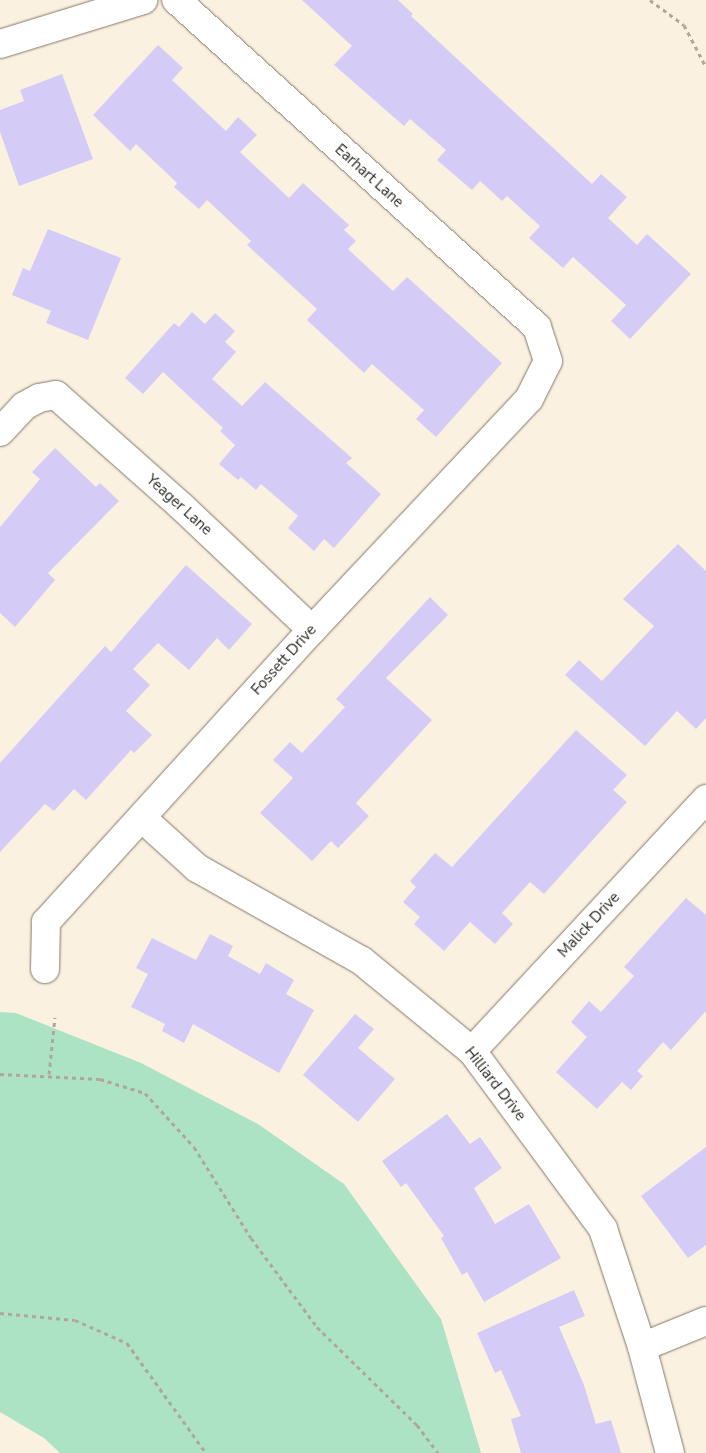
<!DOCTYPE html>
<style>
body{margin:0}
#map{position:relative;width:706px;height:1453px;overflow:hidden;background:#fbf1e0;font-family:"Nunito Sans",sans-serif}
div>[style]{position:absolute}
.green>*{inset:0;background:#ade3c5}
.building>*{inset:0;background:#d4ccf7}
.path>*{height:3px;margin-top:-1.5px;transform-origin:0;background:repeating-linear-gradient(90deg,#aea79a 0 4px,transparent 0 8px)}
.roads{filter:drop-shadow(0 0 1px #817869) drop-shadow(0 0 1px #817869)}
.minor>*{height:28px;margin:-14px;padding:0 14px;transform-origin:14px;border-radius:14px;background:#fff}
span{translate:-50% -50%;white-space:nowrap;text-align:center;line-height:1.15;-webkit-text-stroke:4px #fff;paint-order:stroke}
.street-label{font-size:15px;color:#29261f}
</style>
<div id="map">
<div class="green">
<div style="clip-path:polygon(0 1012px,16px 1013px,141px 1063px,258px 1124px,344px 1184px,441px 1319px,481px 1453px,60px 1453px,44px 1438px,0 1412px)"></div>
</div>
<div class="building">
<div style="clip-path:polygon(302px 0,398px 0,413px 14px,411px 16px,592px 184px,601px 174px,627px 197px,608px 218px,637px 245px,647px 234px,691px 274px,630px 339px,611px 321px,626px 305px,573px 257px,563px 268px,529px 238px,540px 226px,507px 196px,502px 201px,480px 181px,472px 190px,437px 160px,446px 150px,410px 119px,404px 126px,334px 65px,352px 46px)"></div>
<div style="clip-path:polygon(158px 45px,183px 68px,172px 80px,226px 131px,238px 117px,257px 135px,240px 152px,289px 198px,303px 183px,349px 225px,344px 230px,356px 241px,348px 249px,393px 291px,407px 277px,502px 363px,436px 437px,416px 419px,424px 410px,372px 364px,364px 373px,307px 320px,317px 309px,247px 245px,251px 241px,207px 200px,199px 209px,174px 187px,177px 183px,136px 144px,130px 151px,93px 115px)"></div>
<div style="clip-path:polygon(62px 74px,93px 159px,19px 186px,0 132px,0 110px,24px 101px,20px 90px)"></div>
<div style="clip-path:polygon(48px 229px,121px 258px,88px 340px,46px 323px,51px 311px,12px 295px,23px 268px,30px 271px)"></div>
<div style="clip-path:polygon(192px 312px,205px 324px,215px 313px,235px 331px,225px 342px,236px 352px,212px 379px,242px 406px,265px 382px,352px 458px,346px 463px,381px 494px,334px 548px,324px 539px,314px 551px,288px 528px,298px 516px,261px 484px,256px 490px,241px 477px,238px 480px,219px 464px,235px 445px,220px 431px,223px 428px,163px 372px,143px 394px,125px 378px,174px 323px,179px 327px)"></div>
<div style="clip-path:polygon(55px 448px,96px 487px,100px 483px,119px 501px,48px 573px,55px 580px,15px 627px,0 613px,0 527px,40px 479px,32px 472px)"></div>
<div style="clip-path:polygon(678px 544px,706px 571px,706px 718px,696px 729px,677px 711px,645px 746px,565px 675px,579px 660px,602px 681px,654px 626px,623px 599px)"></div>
<div style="clip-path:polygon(186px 565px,252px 624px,229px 650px,217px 638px,189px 670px,158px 643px,133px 669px,150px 685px,126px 711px,152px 735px,134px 753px,131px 750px,86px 800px,74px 789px,54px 811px,45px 804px,0 852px,0 763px,105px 646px,111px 652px)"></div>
<div style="clip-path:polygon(430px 597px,448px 615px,386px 678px,432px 720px,356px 803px,369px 816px,338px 848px,331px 841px,312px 861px,260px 813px,293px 778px,273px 760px,290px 742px,302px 753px,345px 707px,336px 699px)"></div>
<div style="clip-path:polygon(576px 730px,627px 775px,613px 790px,627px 802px,544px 894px,530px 882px,502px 913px,513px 924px,495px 944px,470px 922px,444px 951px,414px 924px,420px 917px,403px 902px,416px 887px,410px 881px,435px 853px,452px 867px)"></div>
<div style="clip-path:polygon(686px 898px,706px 915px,706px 1011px,671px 1050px,663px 1042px,637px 1071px,643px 1076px,631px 1090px,622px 1082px,597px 1109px,556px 1072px,587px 1037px,571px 1022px,589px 1001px,601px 1012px,634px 976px,624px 967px)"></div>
<div style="clip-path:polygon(210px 934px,233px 946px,228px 956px,260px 974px,266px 963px,294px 980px,286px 994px,314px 1010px,279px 1073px,193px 1024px,184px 1043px,162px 1031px,165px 1024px,131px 1007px,148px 974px,136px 968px,152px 938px,196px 960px)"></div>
<div style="clip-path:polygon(355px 1014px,374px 1029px,358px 1048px,395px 1079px,358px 1122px,303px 1075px)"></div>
<div style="clip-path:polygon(447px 1114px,470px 1144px,480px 1137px,502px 1168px,474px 1188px,495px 1224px,529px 1204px,561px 1258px,484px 1302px,467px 1272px,462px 1275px,441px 1238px,444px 1236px,406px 1183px,401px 1187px,382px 1161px)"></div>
<div style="clip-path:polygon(706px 1147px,706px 1245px,688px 1258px,641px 1196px)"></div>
<div style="clip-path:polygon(574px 1290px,585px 1316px,559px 1327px,584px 1385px,596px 1424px,611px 1420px,621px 1453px,521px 1453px,511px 1419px,521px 1416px,501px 1370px,495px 1373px,477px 1333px)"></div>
</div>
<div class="path">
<div style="left:650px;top:0;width:42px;rotate:36.3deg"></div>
<div style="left:684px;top:25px;width:47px;rotate:62.4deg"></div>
<div style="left:0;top:1074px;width:100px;rotate:2.9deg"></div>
<div style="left:100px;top:1079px;width:47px;rotate:17.3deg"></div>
<div style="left:145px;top:1093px;width:73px;rotate:47.8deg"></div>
<div style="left:194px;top:1147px;width:107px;rotate:57.9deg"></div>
<div style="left:251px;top:1238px;width:111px;rotate:53.4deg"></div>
<div style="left:317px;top:1327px;width:140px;rotate:44.4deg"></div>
<div style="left:417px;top:1425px;width:35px;rotate:53deg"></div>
<div style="left:49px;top:1074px;width:57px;rotate:-84deg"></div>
<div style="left:0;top:1313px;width:75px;rotate:5.3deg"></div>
<div style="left:75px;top:1320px;width:57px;rotate:23.9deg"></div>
<div style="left:127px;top:1343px;width:135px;rotate:54.3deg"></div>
</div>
<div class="roads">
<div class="minor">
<div style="left:0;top:44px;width:150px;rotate:-17.1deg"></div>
<div style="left:0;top:432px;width:35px;rotate:-47deg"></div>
<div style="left:24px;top:406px;width:17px;rotate:-28deg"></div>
<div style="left:39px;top:398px;width:17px;rotate:-10deg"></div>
<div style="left:56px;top:395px;width:167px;rotate:41.6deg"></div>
<div style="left:181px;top:506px;width:180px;rotate:43.4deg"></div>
<div style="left:142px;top:818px;width:74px;rotate:42.3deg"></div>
<div style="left:197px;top:868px;width:189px;rotate:29.4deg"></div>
<div style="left:362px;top:961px;width:142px;rotate:39.3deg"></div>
<div style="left:472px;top:1051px;width:221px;rotate:53.6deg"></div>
<div style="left:603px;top:1229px;width:124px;rotate:71.7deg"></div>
<div style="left:642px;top:1347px;width:110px;rotate:75.2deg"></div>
<div style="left:45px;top:969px;width:47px;rotate:-88.8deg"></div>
<div style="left:46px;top:922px;width:395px;rotate:-47.7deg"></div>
<div style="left:312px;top:630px;width:317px;rotate:-46.8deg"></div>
<div style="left:529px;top:399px;width:42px;rotate:-63.4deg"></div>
<div style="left:548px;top:361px;width:36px;rotate:-108deg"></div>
<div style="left:537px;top:327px;width:487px;rotate:-137.8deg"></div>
<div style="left:472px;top:1051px;width:344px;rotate:-47.1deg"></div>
<div style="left:642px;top:1347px;width:69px;rotate:-22.1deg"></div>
</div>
</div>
<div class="street-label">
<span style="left:369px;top:176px;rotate:42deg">Earhart Lane</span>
<span style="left:179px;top:505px;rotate:42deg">Yeager Lane</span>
<span style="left:284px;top:660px;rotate:-48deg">Fossett Drive</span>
<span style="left:589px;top:925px;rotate:-47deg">Malick Drive</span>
<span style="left:495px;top:1084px;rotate:52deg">Hilliard Drive</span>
</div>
</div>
